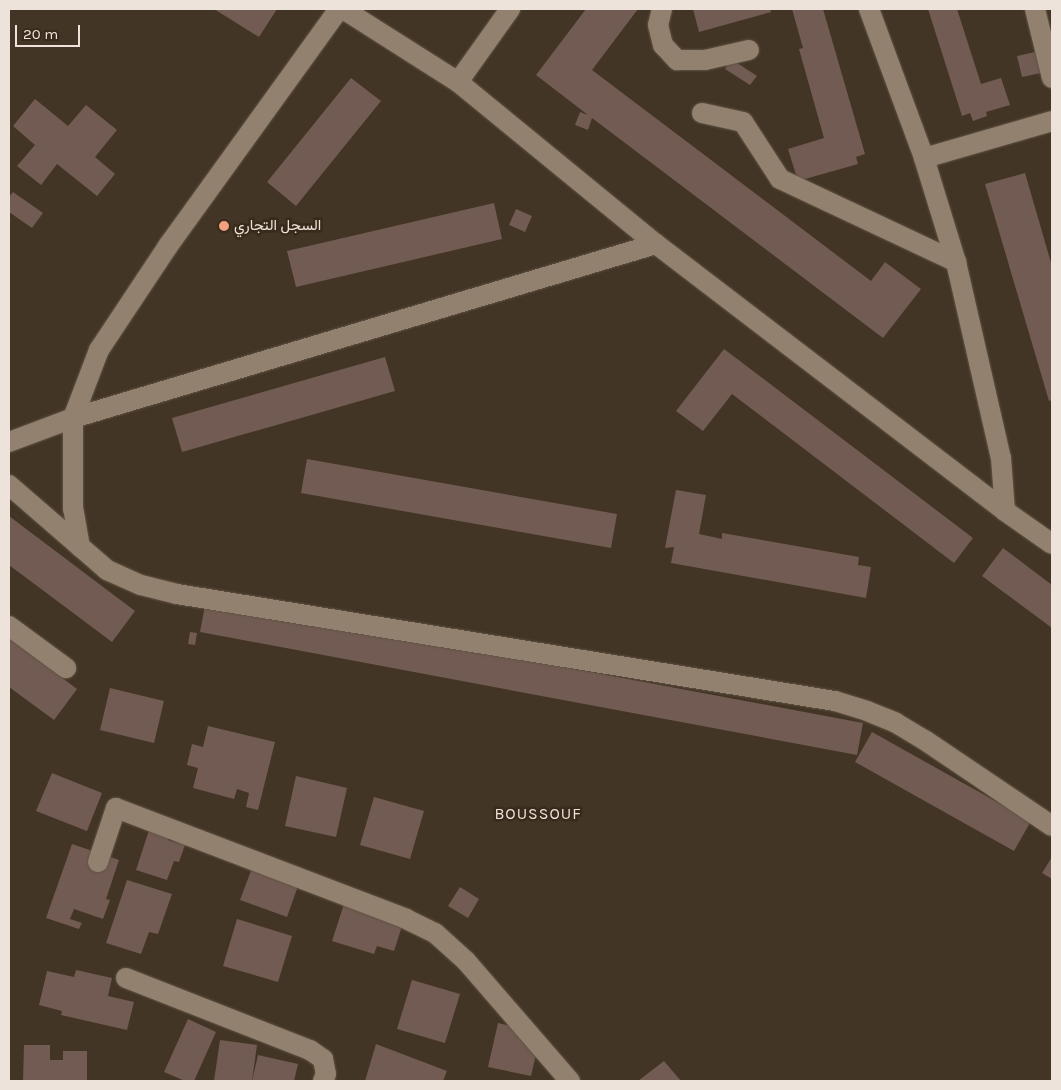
<!DOCTYPE html>
<meta charset="utf-8">
<style>
body{margin:0}
#map{position:relative;width:1061px;height:1090px;overflow:hidden;background:#433525;font-family:Karla,Vazirmatn,sans-serif}
div>[style]{position:absolute}
.building>*{inset:0;background:#725b52}
.roads{filter:drop-shadow(0 0 1px #615446) drop-shadow(0 0 1px #615446)}
.street>*{height:20px;margin:-10px;padding:0 10px;transform-origin:10px;border-radius:10px;background:#92816f}
.dots>*{width:14px;height:14px;translate:-50% -50%;box-sizing:border-box;border:2px solid #392b1b;border-radius:50%}
span{translate:-50% -50%;white-space:nowrap;text-align:center;line-height:1.15;-webkit-text-stroke:5px #392b1b;paint-order:stroke}
.poi-label{font-size:15px;color:#ede3da}
.left{translate:0 -50%;text-align:left}
.neighbourhood-label{font-size:16px;color:#ede3da;letter-spacing:1px}
.frame{position:absolute;inset:0;border:10px solid #ede3da;pointer-events:none}
.scale{position:absolute;left:15px;top:25px;width:65px;height:22px;box-sizing:border-box;border:2px solid #ede3da;border-top:0;padding-left:6px;font-size:15px;line-height:18px;white-space:nowrap;color:#ede3da;-webkit-text-stroke:4px #392b1b;paint-order:stroke}
</style>
<div id="map">
<div class="building">
<div style="clip-path:polygon(214px 9px,277px 9px,259px 37px)"></div>
<div style="clip-path:polygon(586px 9px,638px 9px,592px 70px,871px 281px,885px 262px,921px 289px,883px 338px,592px 118px,588px 130px,575px 125px,580px 112px,588px 115px,536px 75px)"></div>
<div style="clip-path:polygon(693px 9px,770px 9px,771px 12px,699px 32px)"></div>
<div style="clip-path:polygon(792px 9px,823px 9px,865px 154px,856px 157px,858px 164px,798px 181px,788px 149px,824px 138px,799px 49px,803px 48px)"></div>
<div style="clip-path:polygon(928px 9px,957px 9px,981px 84px,1001px 78px,1010px 105px,986px 112px,987px 116px,973px 121px,970px 113px,962px 116px)"></div>
<div style="clip-path:polygon(1035px 52px,1041px 73px,1022px 77px,1017px 56px)"></div>
<div style="clip-path:polygon(731px 59px,757px 76px,750px 85px,725px 69px)"></div>
<div style="clip-path:polygon(351px 78px,381px 101px,296px 206px,267px 182px)"></div>
<div style="clip-path:polygon(35px 99px,68px 126px,86px 105px,117px 130px,95px 157px,115px 174px,97px 196px,57px 164px,41px 185px,17px 166px,35px 145px,13px 126px)"></div>
<div style="clip-path:polygon(1025px 173px,1052px 266px,1052px 400px,1049px 401px,985px 184px)"></div>
<div style="clip-path:polygon(13px 192px,43px 213px,32px 228px,9px 212px,9px 197px)"></div>
<div style="clip-path:polygon(494px 203px,502px 239px,296px 287px,287px 251px)"></div>
<div style="clip-path:polygon(516px 209px,532px 216px,525px 232px,509px 225px)"></div>
<div style="clip-path:polygon(724px 349px,973px 538px,954px 563px,732px 394px,703px 431px,676px 411px)"></div>
<div style="clip-path:polygon(385px 357px,395px 391px,182px 452px,172px 418px)"></div>
<div style="clip-path:polygon(307px 459px,617px 514px,611px 548px,301px 493px)"></div>
<div style="clip-path:polygon(676px 490px,706px 495px,699px 534px,722px 539px,722px 533px,859px 557px,858px 565px,871px 567px,866px 598px,671px 563px,674px 547px,665px 548px)"></div>
<div style="clip-path:polygon(9px 516px,135px 611px,112px 642px,9px 565px)"></div>
<div style="clip-path:polygon(1003px 548px,1052px 585px,1052px 628px,982px 576px)"></div>
<div style="clip-path:polygon(206px 600px,863px 723px,857px 755px,200px 632px)"></div>
<div style="clip-path:polygon(190px 632px,197px 633px,195px 645px,188px 644px)"></div>
<div style="clip-path:polygon(9px 638px,77px 689px,54px 720px,9px 687px)"></div>
<div style="clip-path:polygon(110px 688px,164px 701px,154px 743px,100px 730px)"></div>
<div style="clip-path:polygon(208px 726px,275px 742px,258px 810px,246px 807px,249px 793px,237px 789px,234px 799px,193px 788px,198px 768px,187px 765px,192px 744px,203px 747px)"></div>
<div style="clip-path:polygon(872px 732px,1031px 821px,1014px 851px,855px 762px)"></div>
<div style="clip-path:polygon(52px 773px,102px 793px,87px 831px,36px 811px)"></div>
<div style="clip-path:polygon(296px 776px,347px 788px,336px 837px,285px 826px)"></div>
<div style="clip-path:polygon(374px 797px,424px 811px,410px 859px,360px 845px)"></div>
<div style="clip-path:polygon(152px 821px,172px 828px,168px 840px,185px 845px,179px 862px,174px 861px,167px 880px,136px 870px)"></div>
<div style="clip-path:polygon(72px 844px,119px 860px,106px 899px,110px 900px,103px 919px,74px 909px,70px 919px,82px 923px,79px 929px,46px 918px)"></div>
<div style="clip-path:polygon(258px 852px,304px 869px,287px 917px,240px 900px)"></div>
<div style="clip-path:polygon(1052px 857px,1052px 879px,1042px 873px)"></div>
<div style="clip-path:polygon(127px 880px,172px 894px,158px 934px,149px 932px,141px 954px,106px 943px)"></div>
<div style="clip-path:polygon(460px 887px,479px 899px,468px 918px,448px 906px)"></div>
<div style="clip-path:polygon(346px 898px,405px 917px,394px 951px,377px 946px,374px 954px,332px 941px)"></div>
<div style="clip-path:polygon(237px 919px,292px 936px,278px 982px,223px 966px)"></div>
<div style="clip-path:polygon(76px 970px,112px 978px,108px 996px,134px 1002px,127px 1030px,61px 1015px,62px 1011px,39px 1005px,47px 971px,74px 977px)"></div>
<div style="clip-path:polygon(412px 980px,460px 994px,445px 1043px,397px 1029px)"></div>
<div style="clip-path:polygon(188px 1019px,216px 1032px,194px 1081px,185px 1081px,164px 1072px)"></div>
<div style="clip-path:polygon(498px 1023px,541px 1033px,531px 1076px,488px 1067px)"></div>
<div style="clip-path:polygon(220px 1040px,257px 1045px,252px 1081px,214px 1081px)"></div>
<div style="clip-path:polygon(376px 1044px,447px 1071px,443px 1081px,365px 1081px)"></div>
<div style="clip-path:polygon(24px 1045px,50px 1045px,50px 1060px,63px 1060px,63px 1051px,87px 1051px,87px 1081px,23px 1081px)"></div>
<div style="clip-path:polygon(258px 1055px,298px 1064px,294px 1081px,252px 1081px)"></div>
<div style="clip-path:polygon(664px 1061px,681px 1081px,638px 1081px)"></div>
</div>
<div class="roads">
<div class="street">
<div style="left:343px;top:9px;width:136px;rotate:32.4deg"></div>
<div style="left:458px;top:82px;width:256px;rotate:39.3deg"></div>
<div style="left:656px;top:244px;width:439px;rotate:37.4deg"></div>
<div style="left:1005px;top:511px;width:57px;rotate:35.1deg"></div>
<div style="left:662px;top:9px;width:16px;rotate:104deg"></div>
<div style="left:658px;top:25px;width:21px;rotate:76deg"></div>
<div style="left:663px;top:45px;width:21px;rotate:47deg"></div>
<div style="left:677px;top:60px;width:28px"></div>
<div style="left:705px;top:60px;width:45px;rotate:-12.8deg"></div>
<div style="left:869px;top:9px;width:159px;rotate:69.7deg"></div>
<div style="left:924px;top:158px;width:109px;rotate:72.9deg"></div>
<div style="left:956px;top:262px;width:201px;rotate:77.1deg"></div>
<div style="left:1001px;top:458px;width:53px;rotate:85.7deg"></div>
<div style="left:1035px;top:9px;width:71px;rotate:76.2deg"></div>
<div style="left:458px;top:82px;width:90px;rotate:-54.5deg"></div>
<div style="left:702px;top:113px;width:42px;rotate:12.4deg"></div>
<div style="left:743px;top:122px;width:68px;rotate:57deg"></div>
<div style="left:780px;top:179px;width:195px;rotate:25.2deg"></div>
<div style="left:924px;top:158px;width:133px;rotate:-16.1deg"></div>
<div style="left:9px;top:442px;width:68px;rotate:-20.6deg"></div>
<div style="left:73px;top:418px;width:608px;rotate:-16.62deg"></div>
<div style="left:9px;top:485px;width:130px;rotate:40.9deg"></div>
<div style="left:107px;top:570px;width:37px;rotate:24deg"></div>
<div style="left:141px;top:585px;width:37px;rotate:14deg"></div>
<div style="left:177px;top:594px;width:667px;rotate:9.24deg"></div>
<div style="left:835px;top:701px;width:34px;rotate:17deg"></div>
<div style="left:867px;top:711px;width:31px;rotate:22deg"></div>
<div style="left:896px;top:723px;width:35px;rotate:31deg"></div>
<div style="left:926px;top:741px;width:152px;rotate:34deg"></div>
<div style="left:80px;top:547px;width:39px;rotate:-100deg"></div>
<div style="left:73px;top:509px;width:91px;rotate:-90deg"></div>
<div style="left:73px;top:418px;width:73px;rotate:-69.1deg"></div>
<div style="left:99px;top:350px;width:125px;rotate:-56.4deg"></div>
<div style="left:168px;top:246px;width:292px;rotate:-54.2deg"></div>
<div style="left:9px;top:626px;width:71px;rotate:36.4deg"></div>
<div style="left:98px;top:862px;width:57px;rotate:-71.6deg"></div>
<div style="left:116px;top:808px;width:311px;rotate:20.9deg"></div>
<div style="left:406px;top:919px;width:32px;rotate:26deg"></div>
<div style="left:435px;top:933px;width:42px;rotate:42.1deg"></div>
<div style="left:466px;top:961px;width:159px;rotate:49.1deg"></div>
<div style="left:126px;top:978px;width:198px;rotate:21.4deg"></div>
<div style="left:310px;top:1050px;width:16px;rotate:35deg"></div>
<div style="left:323px;top:1059px;width:15px;rotate:79deg"></div>
<div style="left:326px;top:1074px;width:8px;rotate:113deg"></div>
</div>
</div>
<div class="dots">
<div style="left:224px;top:226px;background:#f2a080"></div>
</div>
<div class="poi-label">
<span class="left" style="left:234px;top:226px">السجل التجاري</span>
</div>
<div class="neighbourhood-label">
<span style="left:538px;top:814px">BOUSSOUF</span>
</div>
<div class="frame"></div>
<div class="scale">20 m</div>
</div>
